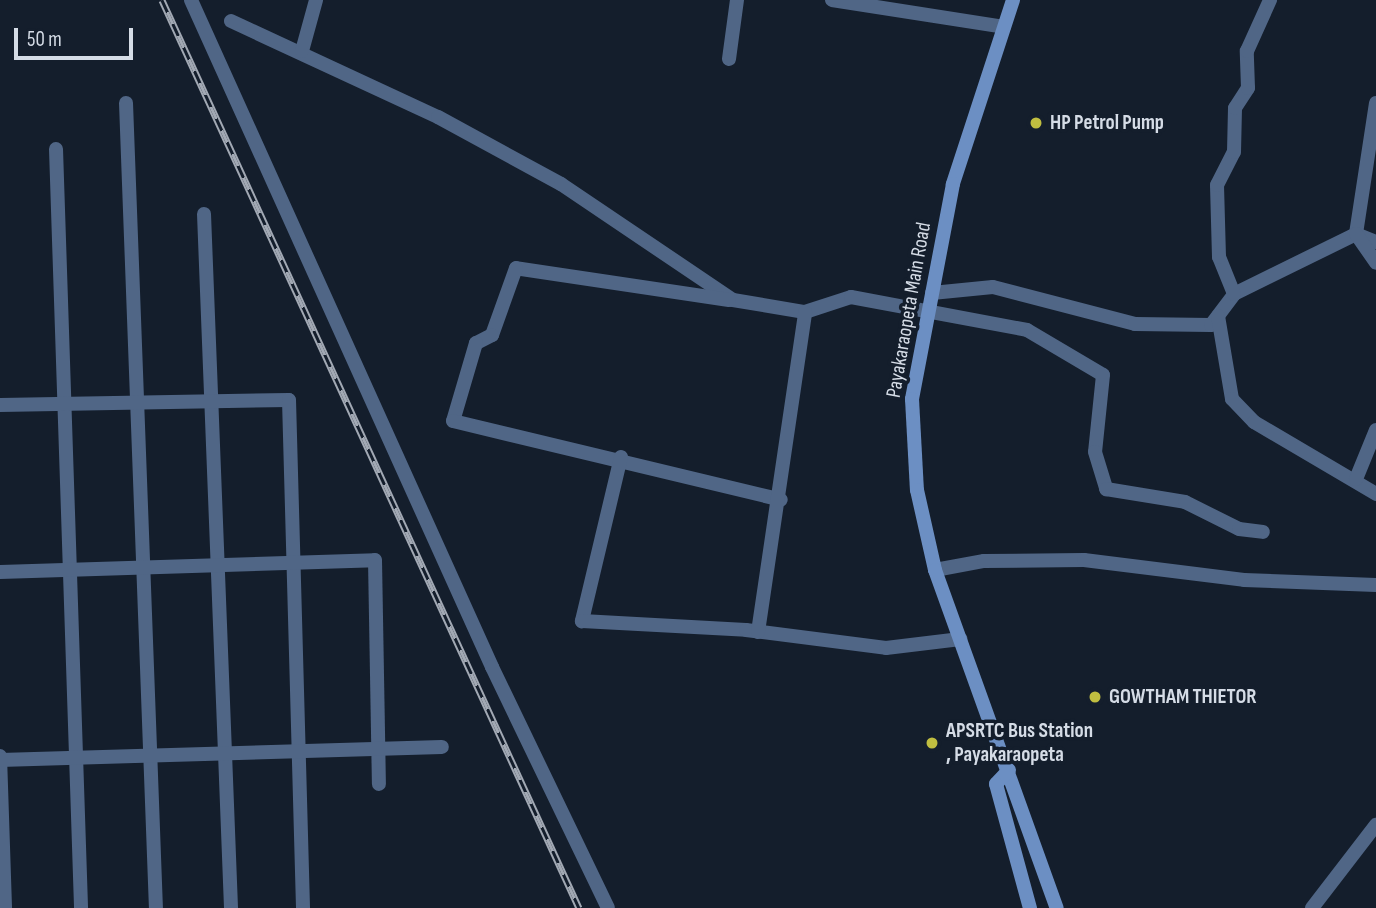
<!DOCTYPE html>
<style>
body{margin:0}
#map{position:relative;width:1376px;height:908px;overflow:hidden;background:#141e2c;font-family:"Sofia Sans Condensed",sans-serif}
div>[style]{position:absolute}
.street>*{height:14px;margin:-7px;padding:0 7px;transform-origin:7px;border-radius:7px;background:#506686}
.secondary>*{height:14px;margin:-7px;padding:0 7px;transform-origin:7px;border-radius:7px;background:#6c8fc3}
.rail>*{height:7px;margin-top:-3.5px;transform-origin:0;background:repeating-linear-gradient(90deg,#141e2c 0 13px,#a2a9b4 0 26px);box-sizing:border-box;border-block:2px solid #a2a9b4}
.dots>*{width:19px;height:19px;translate:-50% -50%;box-sizing:border-box;border:4px solid #141e2c;border-radius:50%}
span{translate:-50% -50%;white-space:nowrap;text-align:center;line-height:1.15;-webkit-text-stroke:7px #141e2c;paint-order:stroke}
.poi-label{font-size:21px;color:#d5dce6;font-weight:700}
.left{translate:0 -50%;text-align:left}
.street-label{font-size:21px;color:#d5dce6}
.scale{position:absolute;left:14px;top:28px;width:119px;height:32px;box-sizing:border-box;border:4px solid #d5dce6;border-top:0;padding-left:9px;font-size:21px;line-height:24px;white-space:nowrap;color:#d5dce6;-webkit-text-stroke:5px #141e2c;paint-order:stroke}
</style>
<div id="map">
<div class="street">
<div style="left:191px;top:0;width:732px;rotate:65.71deg"></div>
<div style="left:492px;top:667px;width:267px;rotate:64.3deg"></div>
<div style="left:832px;top:0;width:174px;rotate:8.9deg"></div>
<div style="left:231px;top:21px;width:228px;rotate:24.9deg"></div>
<div style="left:438px;top:117px;width:140px;rotate:28.6deg"></div>
<div style="left:561px;top:184px;width:207px;rotate:34deg"></div>
<div style="left:733px;top:300px;width:73px;rotate:9.5deg"></div>
<div style="left:805px;top:312px;width:48px;rotate:-18.1deg"></div>
<div style="left:851px;top:297px;width:179px;rotate:10.6deg"></div>
<div style="left:1027px;top:330px;width:88px;rotate:30.6deg"></div>
<div style="left:1103px;top:375px;width:77px;rotate:95.9deg"></div>
<div style="left:1095px;top:452px;width:39px;rotate:73deg"></div>
<div style="left:1106px;top:489px;width:80px;rotate:9.3deg"></div>
<div style="left:1185px;top:502px;width:60px;rotate:26.6deg"></div>
<div style="left:1239px;top:529px;width:24px;rotate:7deg"></div>
<div style="left:302px;top:51px;width:53px;rotate:-74.6deg"></div>
<div style="left:729px;top:59px;width:60px;rotate:-82.3deg"></div>
<div style="left:126px;top:103px;width:806px;rotate:87.87deg"></div>
<div style="left:1376px;top:103px;width:133px;rotate:98.7deg"></div>
<div style="left:1356px;top:234px;width:22px;rotate:22deg"></div>
<div style="left:56px;top:149px;width:759px;rotate:88.11deg"></div>
<div style="left:204px;top:214px;width:695px;rotate:87.77deg"></div>
<div style="left:932px;top:293px;width:61px;rotate:-5.6deg"></div>
<div style="left:993px;top:287px;width:147px;rotate:14.6deg"></div>
<div style="left:1135px;top:324px;width:76px;rotate:0.8deg"></div>
<div style="left:1211px;top:325px;width:39px;rotate:-53deg"></div>
<div style="left:1234px;top:294px;width:136px;rotate:-26.2deg"></div>
<div style="left:1356px;top:234px;width:35px;rotate:55deg"></div>
<div style="left:1234px;top:294px;width:40px;rotate:-112deg"></div>
<div style="left:1219px;top:257px;width:72px;rotate:-91.6deg"></div>
<div style="left:1217px;top:185px;width:37px;rotate:-63deg"></div>
<div style="left:1234px;top:152px;width:44px;rotate:-88.7deg"></div>
<div style="left:1235px;top:108px;width:24px;rotate:-57deg"></div>
<div style="left:1248px;top:88px;width:37px;rotate:-92deg"></div>
<div style="left:1247px;top:51px;width:56px;rotate:-65.7deg"></div>
<div style="left:729px;top:300px;width:215px;rotate:-171.5deg"></div>
<div style="left:516px;top:268px;width:71px;rotate:109.7deg"></div>
<div style="left:492px;top:335px;width:18px;rotate:153deg"></div>
<div style="left:476px;top:343px;width:81px;rotate:106.4deg"></div>
<div style="left:453px;top:421px;width:337px;rotate:13.5deg"></div>
<div style="left:1218px;top:316px;width:84px;rotate:80.4deg"></div>
<div style="left:1232px;top:399px;width:32px;rotate:46deg"></div>
<div style="left:1254px;top:422px;width:142px;rotate:30.5deg"></div>
<div style="left:0;top:405px;width:289px;rotate:-1deg"></div>
<div style="left:289px;top:400px;width:508px;rotate:88.42deg"></div>
<div style="left:621px;top:457px;width:169px;rotate:103.4deg"></div>
<div style="left:582px;top:621px;width:164px;rotate:3.1deg"></div>
<div style="left:746px;top:630px;width:141px;rotate:7.3deg"></div>
<div style="left:886px;top:648px;width:75px;rotate:-6.9deg"></div>
<div style="left:1356px;top:479px;width:53px;rotate:-67.8deg"></div>
<div style="left:935px;top:570px;width:50px;rotate:-10.4deg"></div>
<div style="left:984px;top:561px;width:100px;rotate:-0.6deg"></div>
<div style="left:1084px;top:560px;width:161px;rotate:7.1deg"></div>
<div style="left:1244px;top:580px;width:132px;rotate:2.2deg"></div>
<div style="left:0;top:572px;width:375px;rotate:-1.8deg"></div>
<div style="left:375px;top:560px;width:224px;rotate:89deg"></div>
<div style="left:758px;top:632px;width:323px;rotate:-81.6deg"></div>
<div style="left:0;top:756px;width:152px;rotate:88.1deg"></div>
<div style="left:0;top:760px;width:442px;rotate:-1.7deg"></div>
<div style="left:1312px;top:908px;width:105px;rotate:-52.4deg"></div>
</div>
<div class="secondary">
<div style="left:1013px;top:0;width:194px;rotate:108.1deg"></div>
<div style="left:953px;top:184px;width:219px;rotate:100.8deg"></div>
<div style="left:912px;top:399px;width:91px;rotate:86.9deg"></div>
<div style="left:917px;top:490px;width:82px;rotate:77.3deg"></div>
<div style="left:935px;top:570px;width:359px;rotate:70.2deg"></div>
<div style="left:1009px;top:770px;width:19px;rotate:133deg"></div>
<div style="left:996px;top:784px;width:129px;rotate:74.7deg"></div>
</div>
<div class="rail">
<div style="left:162px;top:0;width:999px;rotate:65.33deg"></div>
</div>
<div class="dots">
<div style="left:1036px;top:123px;background:#c0be40"></div>
<div style="left:1095px;top:697px;background:#c0be40"></div>
<div style="left:932px;top:743px;background:#c0be40"></div>
</div>
<div class="poi-label">
<span class="left" style="left:1050px;top:123px">HP Petrol Pump</span>
<span class="left" style="left:1109px;top:697px">GOWTHAM THIETOR</span>
<span class="left" style="left:946px;top:743px">APSRTC Bus Station<br>, Payakaraopeta</span>
</div>
<div class="street-label">
<span style="left:909px;top:310px;rotate:-80deg">Payakaraopeta Main Road</span>
</div>
<div class="scale">50 m</div>
</div>
